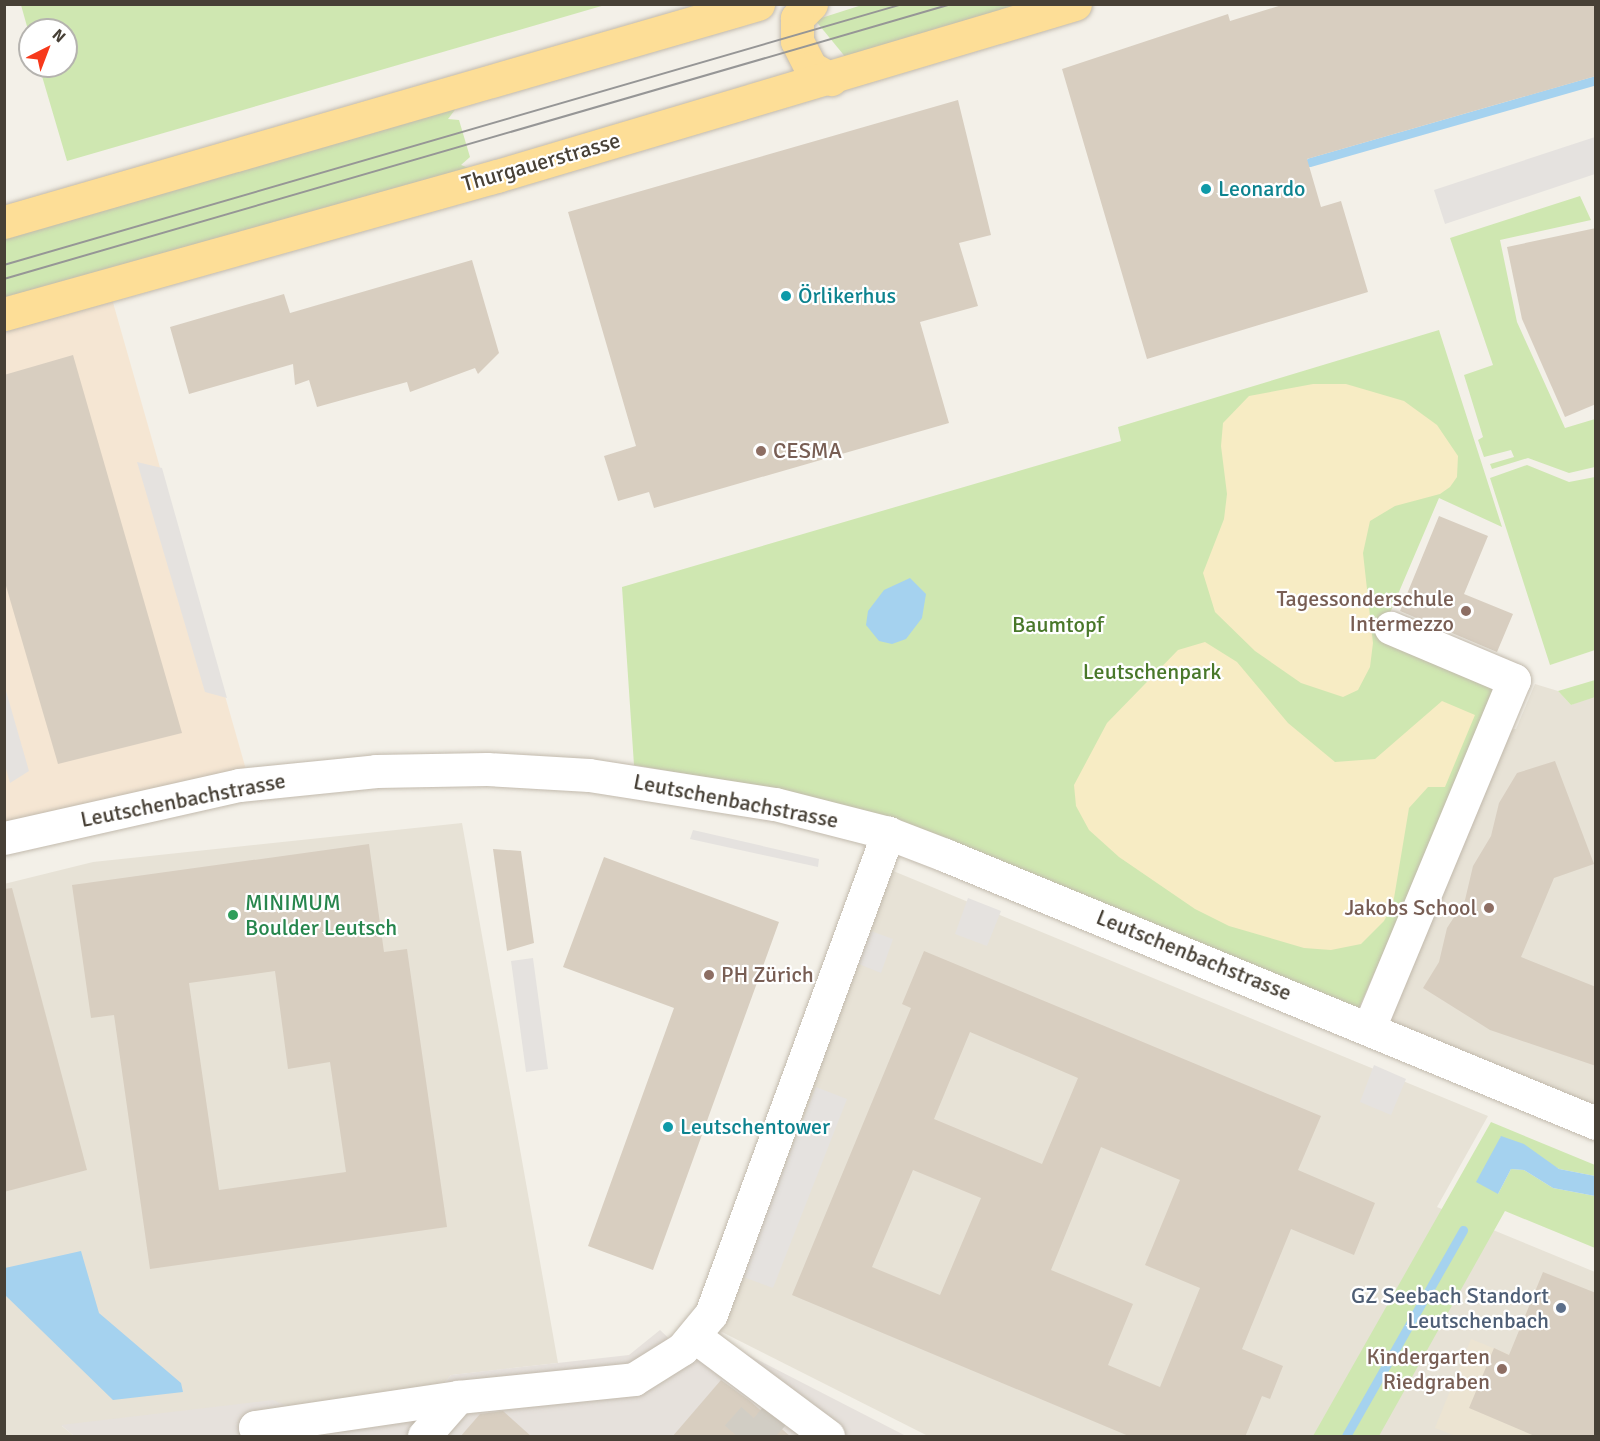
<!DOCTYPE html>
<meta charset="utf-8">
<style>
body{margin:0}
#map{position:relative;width:1600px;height:1441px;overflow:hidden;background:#f3f0e8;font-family:Signika,sans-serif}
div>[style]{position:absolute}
.residential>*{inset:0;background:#e7e2d6}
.commercial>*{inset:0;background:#f5e6d3}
.industrial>*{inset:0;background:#e6e1dc}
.education>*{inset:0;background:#ece4d2}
.green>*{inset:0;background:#cfe7b1}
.sand>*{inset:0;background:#f7ecc4}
.parking>*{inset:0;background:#e5e2df}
.water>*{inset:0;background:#a5d2ef}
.stream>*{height:9px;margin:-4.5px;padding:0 4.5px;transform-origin:4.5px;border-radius:4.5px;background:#a5d2ef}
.building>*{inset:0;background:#d8cec0}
.minor-tunnel>*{height:33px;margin-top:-16.5px;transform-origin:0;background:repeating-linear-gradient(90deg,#d1cdc4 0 33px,transparent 0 49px)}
.roads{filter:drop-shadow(0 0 2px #c2baad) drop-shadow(0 0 2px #c2baad)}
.minor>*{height:33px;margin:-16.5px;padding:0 16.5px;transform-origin:16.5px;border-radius:16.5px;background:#fff}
.major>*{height:33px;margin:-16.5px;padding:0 16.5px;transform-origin:16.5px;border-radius:16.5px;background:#fdde97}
.tram>*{height:1.5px;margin:-0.75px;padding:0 0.75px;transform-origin:0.75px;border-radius:0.75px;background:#969696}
.dots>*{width:16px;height:16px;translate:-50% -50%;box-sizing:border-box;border:3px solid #fff;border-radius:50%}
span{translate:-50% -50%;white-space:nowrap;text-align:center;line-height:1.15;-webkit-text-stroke:4.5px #fff;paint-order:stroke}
.street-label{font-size:22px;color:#474036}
.culture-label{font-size:22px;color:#0d838f}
.left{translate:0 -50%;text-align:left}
.education-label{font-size:22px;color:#785e54}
.right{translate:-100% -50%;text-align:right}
.park-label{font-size:22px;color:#49782a}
.leisure-label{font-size:22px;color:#27864d}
.service-label{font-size:22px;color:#4e5e75}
.frame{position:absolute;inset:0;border:6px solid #474036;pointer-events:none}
.north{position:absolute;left:18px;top:18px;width:60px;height:60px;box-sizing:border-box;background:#fff;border:2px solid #b5b3af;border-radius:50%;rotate:42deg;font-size:16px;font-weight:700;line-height:24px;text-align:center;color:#474036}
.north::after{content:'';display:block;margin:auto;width:21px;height:27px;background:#f7391b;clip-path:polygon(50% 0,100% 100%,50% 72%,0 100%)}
</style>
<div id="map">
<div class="residential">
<div style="clip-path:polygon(1535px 684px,1558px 691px,1571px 705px,1595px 694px,1595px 1107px,1377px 1016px,1501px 730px,1516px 729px)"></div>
<div style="clip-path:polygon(462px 823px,558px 1363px,451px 1375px,441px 1387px,290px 1407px,62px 1426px,74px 1436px,5px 1436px,4px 884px,93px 862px)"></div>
<div style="clip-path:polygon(886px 868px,1488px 1116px,1437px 1207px,1595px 1272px,1595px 1436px,928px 1436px,714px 1328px)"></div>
</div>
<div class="commercial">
<div style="clip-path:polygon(112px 299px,247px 773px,5px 825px,5px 330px)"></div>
</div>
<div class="industrial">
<div style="clip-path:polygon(660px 1330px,695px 1363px,717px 1339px,906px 1436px,74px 1436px,61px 1425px,273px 1400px,290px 1407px,441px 1387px,451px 1375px,629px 1355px)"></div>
</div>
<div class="education">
<div style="clip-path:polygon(1471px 1339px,1595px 1390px,1595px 1436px,1456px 1436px,1435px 1428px)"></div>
</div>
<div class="green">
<div style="clip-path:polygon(21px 5px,21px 4px,605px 5px,67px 161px,39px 66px,66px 66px,66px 30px,30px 30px,30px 37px)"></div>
<div style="clip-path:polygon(862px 5px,1020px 5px,847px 59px,815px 20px)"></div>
<div style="clip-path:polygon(457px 107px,448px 119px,459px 120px,470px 157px,461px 165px,471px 169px,5px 300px,5px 237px)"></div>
<div style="clip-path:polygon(1580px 196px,1591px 220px,1500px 240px,1517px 322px,1565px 428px,1595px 419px,1595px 467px,1569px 473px,1528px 458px,1492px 469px,1490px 464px,1514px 457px,1511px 450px,1484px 457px,1478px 440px,1483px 437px,1464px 375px,1493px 365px,1450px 238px)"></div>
<div style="clip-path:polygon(1439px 330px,1502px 527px,1439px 498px,1381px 634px,1501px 686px,1359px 1008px,935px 835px,785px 791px,634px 765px,622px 587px,1121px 441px,1118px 427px)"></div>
<div style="clip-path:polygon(1527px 465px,1569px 482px,1595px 477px,1595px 650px,1550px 665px,1490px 478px)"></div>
<div style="clip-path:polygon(1595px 680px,1595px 697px,1571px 705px,1558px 691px)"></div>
<div style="clip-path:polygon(1491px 1122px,1595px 1165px,1595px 1176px,1559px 1169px,1500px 1137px,1498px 1194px,1511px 1169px,1524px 1170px,1553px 1188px,1595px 1196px,1595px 1248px,1505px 1211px,1379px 1436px,1313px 1436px)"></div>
</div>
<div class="sand">
<div style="clip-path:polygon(1313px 384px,1346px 384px,1404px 401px,1437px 425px,1458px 456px,1457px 477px,1450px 487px,1440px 494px,1395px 506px,1370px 521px,1363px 553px,1373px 643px,1370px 667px,1358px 690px,1343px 697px,1301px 683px,1255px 651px,1215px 612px,1203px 573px,1224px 519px,1227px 494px,1221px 446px,1223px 423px,1249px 396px)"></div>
<div style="clip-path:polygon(1205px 642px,1237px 662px,1288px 723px,1335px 762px,1375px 759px,1442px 701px,1475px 715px,1445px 787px,1428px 787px,1409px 808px,1393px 904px,1384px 921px,1361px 944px,1331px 950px,1304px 948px,1229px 926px,1195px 909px,1119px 857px,1089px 830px,1076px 806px,1074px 785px,1107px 723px,1178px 650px)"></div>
</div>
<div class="parking">
<div style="clip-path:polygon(1595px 137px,1595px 174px,1445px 224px,1434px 190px)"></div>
<div style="clip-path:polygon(137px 462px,162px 468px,227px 698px,205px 692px)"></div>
<div style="clip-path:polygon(4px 684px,29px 771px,10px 783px,5px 765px)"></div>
<div style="clip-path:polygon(693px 830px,819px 859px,818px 867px,690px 839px)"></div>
<div style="clip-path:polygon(968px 898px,1001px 911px,987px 946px,955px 934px)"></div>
<div style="clip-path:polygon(868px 930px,893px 939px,881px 973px,856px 963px)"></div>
<div style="clip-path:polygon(533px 958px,548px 1069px,526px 1072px,511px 961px)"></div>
<div style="clip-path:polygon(1374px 1065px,1406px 1079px,1391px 1115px,1360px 1102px)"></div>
<div style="clip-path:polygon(816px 1087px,847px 1099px,773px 1288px,741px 1276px)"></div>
</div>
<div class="water">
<div style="clip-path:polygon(910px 578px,926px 594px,922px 618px,906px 639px,892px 644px,879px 641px,866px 625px,868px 611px,884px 590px)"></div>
<div style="clip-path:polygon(1501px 1136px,1524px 1144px,1559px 1169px,1595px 1176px,1595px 1196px,1553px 1188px,1524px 1170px,1511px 1169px,1498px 1194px,1476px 1182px)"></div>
<div style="clip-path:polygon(81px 1251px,99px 1313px,181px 1383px,183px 1392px,113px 1400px,5px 1295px,5px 1268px)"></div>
</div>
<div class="stream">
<div style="left:1310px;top:162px;width:298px;rotate:-16deg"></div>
<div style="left:1346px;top:1436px;width:237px;rotate:-60.4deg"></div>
</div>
<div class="building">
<div style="clip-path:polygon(1285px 4px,1596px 4px,1596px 76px,1307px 159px,1321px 207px,1341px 201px,1368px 292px,1147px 359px,1062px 69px,1228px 14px,1230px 21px)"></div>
<div style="clip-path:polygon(958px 100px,991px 235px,959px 243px,978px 306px,920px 322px,949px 423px,654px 508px,649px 492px,618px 501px,604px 456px,636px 446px,568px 212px)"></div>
<div style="clip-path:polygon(1596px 228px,1596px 404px,1565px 417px,1522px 319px,1507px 247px)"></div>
<div style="clip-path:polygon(472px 260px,499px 353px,478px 374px,475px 368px,410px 392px,407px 382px,317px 407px,309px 380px,295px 385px,293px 364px,189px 394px,170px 327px,284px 294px,290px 313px)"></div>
<div style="clip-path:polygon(73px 355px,182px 733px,58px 764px,4px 579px,4px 375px)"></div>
<div style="clip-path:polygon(1439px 516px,1488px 536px,1464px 594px,1513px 614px,1497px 652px,1400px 611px)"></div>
<div style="clip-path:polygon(1555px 761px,1594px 864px,1554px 878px,1521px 957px,1596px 987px,1596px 1066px,1490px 1030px,1423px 988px,1439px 962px,1447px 928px,1465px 900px,1473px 866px,1491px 836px,1499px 803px,1517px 773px)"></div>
<div style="clip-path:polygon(evenodd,369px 844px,384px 952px,407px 949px,447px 1227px,150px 1269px,114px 1015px,91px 1018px,72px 885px,369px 844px,275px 971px,288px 1069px,330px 1062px,346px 1172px,219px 1190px,189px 983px,275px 971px)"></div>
<div style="clip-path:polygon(493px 849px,521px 851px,534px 943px,507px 951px)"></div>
<div style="clip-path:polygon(604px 857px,779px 922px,653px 1270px,588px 1246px,674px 1008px,563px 967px)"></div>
<div style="clip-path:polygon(12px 888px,87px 1170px,4px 1192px,4px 889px)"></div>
<div style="clip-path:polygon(evenodd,924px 951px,1321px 1116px,1298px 1170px,1375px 1203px,1354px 1255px,1291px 1229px,1242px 1349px,1283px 1366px,1270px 1399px,1262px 1396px,1245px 1437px,1131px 1437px,792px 1295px,911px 1008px,902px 1004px,924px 951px,970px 1032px,1078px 1078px,1042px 1164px,934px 1119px,970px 1032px,924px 951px,1101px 1147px,1180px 1180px,1145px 1265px,1200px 1288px,1160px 1387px,1108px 1365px,1133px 1304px,1051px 1270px,1101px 1147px,924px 951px,913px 1170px,981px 1198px,940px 1295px,872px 1267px,913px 1170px)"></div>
<div style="clip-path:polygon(1543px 1272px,1596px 1293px,1596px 1437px,1537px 1437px,1469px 1408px,1494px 1348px,1509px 1355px)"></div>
<div style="clip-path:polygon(721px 1380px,750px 1401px,791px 1437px,672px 1437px)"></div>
<div style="clip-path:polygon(503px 1411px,532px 1437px,460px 1437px,480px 1414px)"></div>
</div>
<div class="minor-tunnel">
<div style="left:737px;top:1436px;width:25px;rotate:-48deg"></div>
<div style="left:754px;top:1417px;width:29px;rotate:41deg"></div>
</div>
<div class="roads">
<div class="minor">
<div style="left:4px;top:838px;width:241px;rotate:-12.7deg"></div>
<div style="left:239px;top:785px;width:138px;rotate:-5.8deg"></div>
<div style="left:376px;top:771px;width:111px;rotate:-1deg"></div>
<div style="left:487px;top:769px;width:102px;rotate:3.4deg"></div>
<div style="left:589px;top:775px;width:188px;rotate:8.9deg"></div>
<div style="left:775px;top:804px;width:117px;rotate:14.4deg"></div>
<div style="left:888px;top:833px;width:61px;rotate:21.1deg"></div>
<div style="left:945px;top:855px;width:704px;rotate:22.38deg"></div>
<div style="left:1369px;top:1028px;width:377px;rotate:-67.4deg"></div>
<div style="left:1514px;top:680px;width:134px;rotate:-157.1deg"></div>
<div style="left:694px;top:1336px;width:167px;rotate:36.7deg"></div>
<div style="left:266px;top:1436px;width:14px;rotate:-141deg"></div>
<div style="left:255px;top:1427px;width:205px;rotate:-8.4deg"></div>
<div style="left:458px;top:1397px;width:177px;rotate:-5.8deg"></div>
<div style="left:634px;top:1379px;width:57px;rotate:-32deg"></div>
<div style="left:682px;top:1349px;width:45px;rotate:-50.4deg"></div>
<div style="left:711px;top:1314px;width:513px;rotate:-69.8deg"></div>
<div style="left:424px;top:1436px;width:52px;rotate:-48.9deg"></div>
</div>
<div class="major">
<div style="left:811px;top:4px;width:20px;rotate:135deg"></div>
<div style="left:797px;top:18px;width:23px;rotate:90deg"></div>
<div style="left:797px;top:41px;width:30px;rotate:63deg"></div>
<div style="left:811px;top:68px;width:23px;rotate:29deg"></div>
<div style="left:4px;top:222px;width:785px;rotate:-16.13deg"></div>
<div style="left:4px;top:314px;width:512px;rotate:-15.64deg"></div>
<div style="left:497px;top:176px;width:603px;rotate:-16.57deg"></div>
</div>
</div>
<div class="tram">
<div style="left:4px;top:265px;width:936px;rotate:-16.19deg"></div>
<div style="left:4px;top:279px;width:987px;rotate:-16.18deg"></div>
</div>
<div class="dots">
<div style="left:1206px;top:189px;background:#0f9aa8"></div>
<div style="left:786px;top:296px;background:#0f9aa8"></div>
<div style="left:761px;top:451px;background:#8d6e63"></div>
<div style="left:1466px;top:611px;background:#8d6e63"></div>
<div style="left:1489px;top:908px;background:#8d6e63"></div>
<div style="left:233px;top:915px;background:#2e9e5b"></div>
<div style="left:709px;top:975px;background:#8d6e63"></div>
<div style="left:668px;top:1127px;background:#0f9aa8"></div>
<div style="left:1561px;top:1308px;background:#5c6f8a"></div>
<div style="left:1502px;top:1369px;background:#8d6e63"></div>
</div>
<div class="street-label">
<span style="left:541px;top:162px;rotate:-16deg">Thurgauerstrasse</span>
<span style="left:183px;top:800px;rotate:-11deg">Leutschenbachstrasse</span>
<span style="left:736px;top:801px;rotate:11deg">Leutschenbachstrasse</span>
<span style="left:1194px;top:955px;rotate:22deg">Leutschenbachstrasse</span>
</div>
<div class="culture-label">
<span class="left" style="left:1218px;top:189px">Leonardo</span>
<span class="left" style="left:798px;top:296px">Örlikerhus</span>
<span class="left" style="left:680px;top:1127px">Leutschentower</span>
</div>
<div class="education-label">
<span class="left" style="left:773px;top:451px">CESMA</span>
<span class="right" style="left:1454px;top:611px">Tagessonderschule<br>Intermezzo</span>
<span class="right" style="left:1477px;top:908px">Jakobs School</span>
<span class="left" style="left:721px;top:975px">PH Zürich</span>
<span class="right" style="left:1490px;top:1369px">Kindergarten<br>Riedgraben</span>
</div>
<div class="park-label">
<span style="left:1058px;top:625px">Baumtopf</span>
<span style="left:1152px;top:672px">Leutschenpark</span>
</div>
<div class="leisure-label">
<span class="left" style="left:245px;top:915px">MINIMUM<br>Boulder Leutsch</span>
</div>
<div class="service-label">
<span class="right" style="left:1549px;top:1308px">GZ Seebach Standort<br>Leutschenbach</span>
</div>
<div class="frame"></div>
<div class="north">N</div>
</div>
